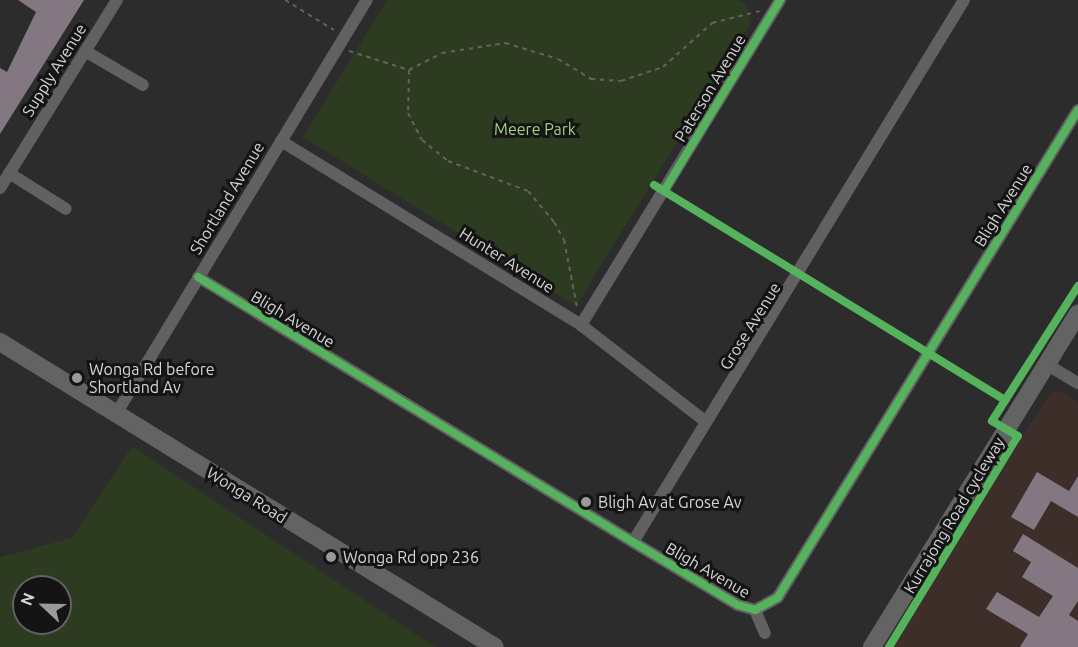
<!DOCTYPE html>
<style>
body{margin:0}
#map{position:relative;width:1078px;height:647px;overflow:hidden;background:#2c2c2c;font-family:Ubuntu,sans-serif}
div>[style]{position:absolute}
.education>*{inset:0;background:#3e2e29}
.green>*{inset:0;background:#2d3c21}
.building>*{inset:0;background:#837881}
.path>*{height:2px;margin-top:-1px;transform-origin:0;background:repeating-linear-gradient(90deg,#626262 0 4.5px,transparent 0 9px)}
.street>*{height:12px;margin:-6px;padding:0 6px;transform-origin:6px;border-radius:6px;background:#616162}
.secondary>*{height:18px;margin:-9px;padding:0 9px;transform-origin:9px;border-radius:9px;background:#636363}
.cycleway>*{height:8px;margin:-4px;padding:0 4px;transform-origin:4px;border-radius:4px;background:#56b35d}
.dots>*{width:16px;height:16px;translate:-50% -50%;box-sizing:border-box;border:3px solid #141415;border-radius:50%}
span{translate:-50% -50%;white-space:nowrap;text-align:center;line-height:1.15;-webkit-text-stroke:6px #141415;paint-order:stroke}
.street-label{font-size:16px;color:#d6d5d7}
.park-label{font-size:16px;color:#a3d083}
.poi-label{font-size:16px;color:#d6d5d7}
.left{translate:0 -50%;text-align:left}
.north{position:absolute;left:12px;top:575px;width:60px;height:60px;box-sizing:border-box;background:#141415;border:2px solid #626163;border-radius:50%;rotate:292deg;font-size:16px;font-weight:700;line-height:24px;text-align:center;color:#d6d5d7}
.north::after{content:'';display:block;margin:auto;width:21px;height:27px;background:#9a9a9b;clip-path:polygon(50% 0,100% 100%,50% 72%,0 100%)}
</style>
<div id="map">
<div class="education">
<div style="clip-path:polygon(1060px 391px,1078px 402px,1078px 647px,894px 647px,1050px 393px)"></div>
</div>
<div class="green">
<div style="clip-path:polygon(387px 0,738px 0,747px 5px,751px 22px,576px 306px,303px 137px)"></div>
<div style="clip-path:polygon(evenodd,132px 446px,435px 647px,0 647px,0 557px,72px 538px,132px 446px,24px 587px,60px 587px,60px 623px,24px 623px,24px 587px)"></div>
</div>
<div class="building">
<div style="clip-path:polygon(18px 0,84px 0,0 134px,0 68px,7px 72px,36px 12px)"></div>
<div style="clip-path:polygon(1037px 472px,1069px 491px,1078px 476px,1078px 517px,1051px 501px,1034px 530px,1011px 517px)"></div>
<div style="clip-path:polygon(1023px 534px,1078px 568px,1078px 601px,1069px 615px,1078px 621px,1078px 647px,1020px 647px,1028px 634px,986px 609px,997px 592px,1039px 617px,1053px 596px,1022px 577px,1031px 562px,1013px 551px)"></div>
</div>
<div class="path">
<div style="left:285px;top:0;width:57px;rotate:31.5deg"></div>
<div style="left:349px;top:51px;width:63px;rotate:17.6deg"></div>
<div style="left:409px;top:70px;width:37px;rotate:-27deg"></div>
<div style="left:442px;top:53px;width:64px;rotate:-9deg"></div>
<div style="left:505px;top:43px;width:55px;rotate:16.8deg"></div>
<div style="left:558px;top:59px;width:39px;rotate:31deg"></div>
<div style="left:591px;top:79px;width:30px;rotate:4deg"></div>
<div style="left:621px;top:81px;width:44px;rotate:-18.4deg"></div>
<div style="left:663px;top:67px;width:66px;rotate:-41.9deg"></div>
<div style="left:712px;top:23px;width:49px;rotate:-14deg"></div>
<div style="left:409px;top:70px;width:43px;rotate:91.3deg"></div>
<div style="left:408px;top:113px;width:30px;rotate:63deg"></div>
<div style="left:422px;top:140px;width:33px;rotate:39deg"></div>
<div style="left:448px;top:161px;width:85px;rotate:20.6deg"></div>
<div style="left:528px;top:191px;width:40px;rotate:50deg"></div>
<div style="left:554px;top:222px;width:21px;rotate:61deg"></div>
<div style="left:564px;top:240px;width:68px;rotate:79deg"></div>
</div>
<div class="street">
<div style="left:85px;top:51px;width:67px;rotate:30.4deg"></div>
<div style="left:281px;top:141px;width:352px;rotate:31.5deg"></div>
<div style="left:581px;top:325px;width:158px;rotate:37.8deg"></div>
<div style="left:9px;top:173px;width:67px;rotate:32.3deg"></div>
<div style="left:0;top:188px;width:221px;rotate:-58.1deg"></div>
<div style="left:198px;top:277px;width:509px;rotate:31.35deg"></div>
<div style="left:633px;top:542px;width:122px;rotate:31deg"></div>
<div style="left:738px;top:605px;width:18px;rotate:16deg"></div>
<div style="left:755px;top:610px;width:26px;rotate:-29deg"></div>
<div style="left:778px;top:597px;width:572px;rotate:-58.37deg"></div>
<div style="left:581px;top:325px;width:381px;rotate:-58.5deg"></div>
<div style="left:1046px;top:364px;width:37px;rotate:31deg"></div>
<div style="left:116px;top:414px;width:484px;rotate:-58.8deg"></div>
<div style="left:633px;top:542px;width:635px;rotate:-58.59deg"></div>
<div style="left:755px;top:610px;width:25px;rotate:67deg"></div>
</div>
<div class="secondary">
<div style="left:0;top:342px;width:581px;rotate:31.64deg"></div>
<div style="left:872px;top:647px;width:392px;rotate:-58.3deg"></div>
</div>
<div class="cycleway">
<div style="left:654px;top:185px;width:412px;rotate:31.5deg"></div>
<div style="left:664px;top:191px;width:223px;rotate:-58.7deg"></div>
<div style="left:198px;top:277px;width:509px;rotate:31.35deg"></div>
<div style="left:633px;top:542px;width:122px;rotate:31deg"></div>
<div style="left:738px;top:605px;width:18px;rotate:16deg"></div>
<div style="left:755px;top:610px;width:26px;rotate:-29deg"></div>
<div style="left:778px;top:597px;width:572px;rotate:-58.37deg"></div>
<div style="left:889px;top:647px;width:247px;rotate:-58.6deg"></div>
<div style="left:1018px;top:436px;width:30px;rotate:-150deg"></div>
<div style="left:992px;top:421px;width:160px;rotate:-57.5deg"></div>
</div>
<div class="dots">
<div style="left:77px;top:378px;background:#9a9a9b"></div>
<div style="left:586px;top:502px;background:#9a9a9b"></div>
<div style="left:331px;top:557px;background:#9a9a9b"></div>
</div>
<div class="street-label">
<span style="left:54px;top:70px;rotate:-58deg">Supply Avenue</span>
<span style="left:710px;top:88px;rotate:-59deg">Paterson Avenue</span>
<span style="left:227px;top:198px;rotate:-59deg">Shortland Avenue</span>
<span style="left:1003px;top:205px;rotate:-58deg">Bligh Avenue</span>
<span style="left:507px;top:260px;rotate:32deg">Hunter Avenue</span>
<span style="left:293px;top:319px;rotate:31deg">Bligh Avenue</span>
<span style="left:750px;top:326px;rotate:-58deg">Grose Avenue</span>
<span style="left:247px;top:495px;rotate:32deg">Wonga Road</span>
<span style="left:954px;top:515px;rotate:-59deg">Kurrajong Road cycleway</span>
<span style="left:708px;top:570px;rotate:30deg">Bligh Avenue</span>
</div>
<div class="park-label">
<span style="left:535px;top:129px">Meere Park</span>
</div>
<div class="poi-label">
<span class="left" style="left:89px;top:378px">Wonga Rd before<br>Shortland Av</span>
<span class="left" style="left:598px;top:502px">Bligh Av at Grose Av</span>
<span class="left" style="left:343px;top:557px">Wonga Rd opp 236</span>
</div>
<div class="north">N</div>
</div>
